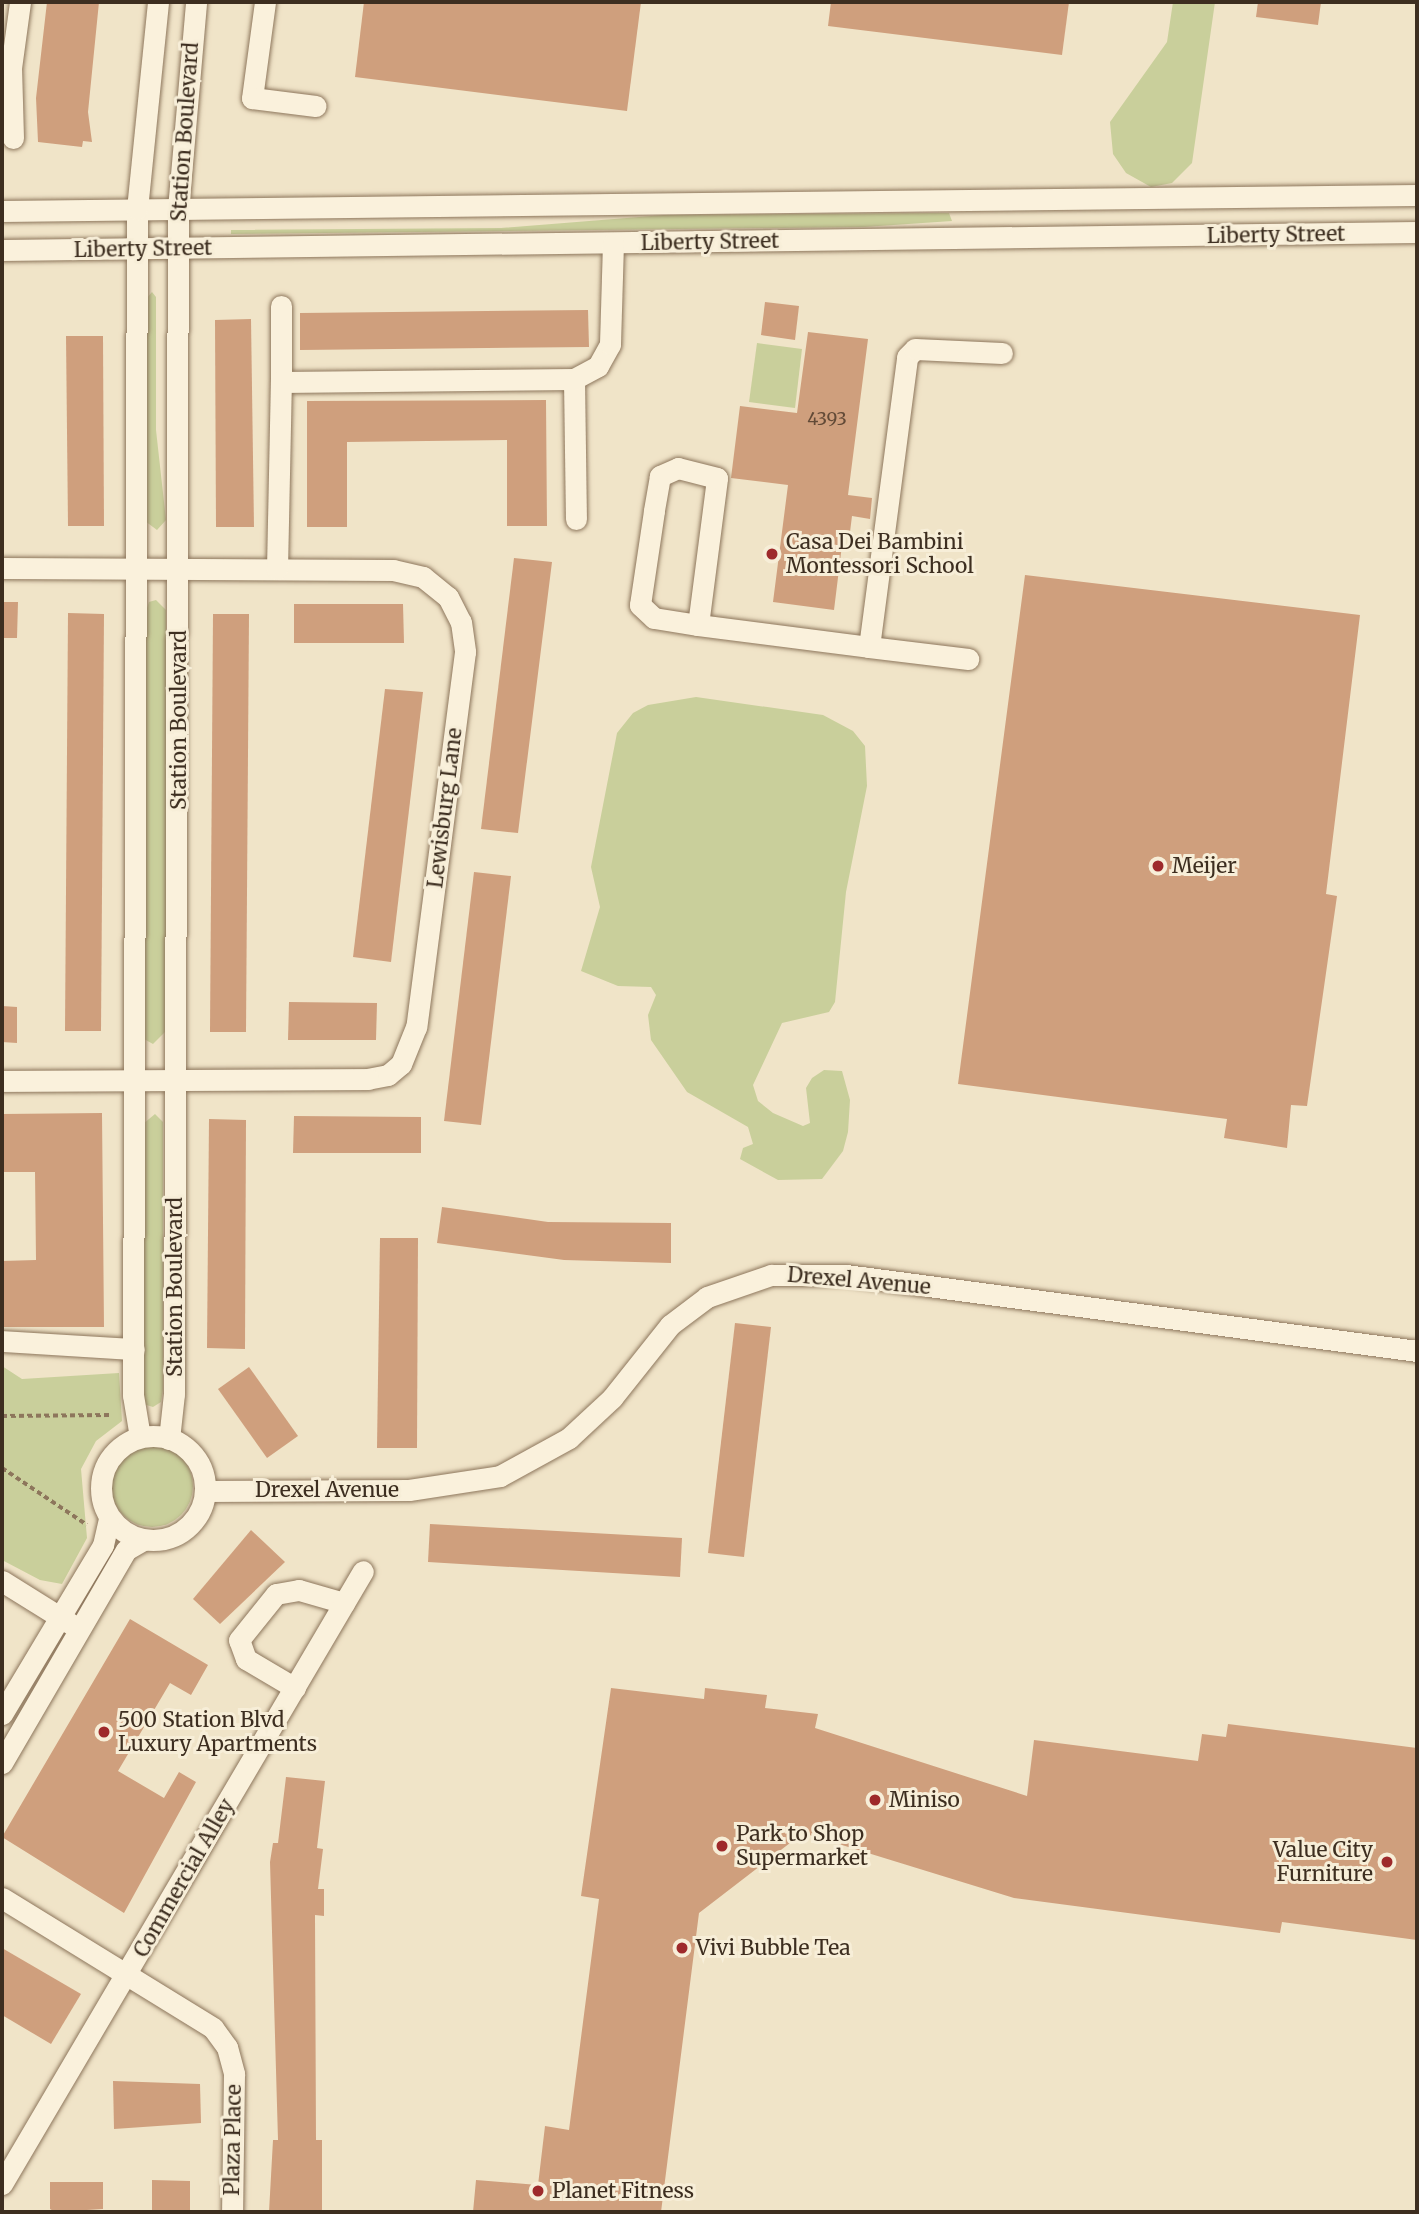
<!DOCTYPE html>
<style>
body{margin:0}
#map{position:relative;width:1419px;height:2214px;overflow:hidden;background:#f0e4c8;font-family:Merriweather,serif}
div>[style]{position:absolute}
.green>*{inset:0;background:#c9cf9b}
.round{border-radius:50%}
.building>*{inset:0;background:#cf9f7d}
.path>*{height:3.5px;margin-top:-1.75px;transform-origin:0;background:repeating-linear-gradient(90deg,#8d765c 0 5px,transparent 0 8.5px)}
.roads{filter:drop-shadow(0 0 2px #8d765c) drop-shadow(0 0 2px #8d765c)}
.minor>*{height:21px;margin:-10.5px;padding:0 10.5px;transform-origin:10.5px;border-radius:10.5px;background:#faf1dc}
.minor>.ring{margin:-10.5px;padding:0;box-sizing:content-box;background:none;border:21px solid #faf1dc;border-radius:50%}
.dots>*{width:19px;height:19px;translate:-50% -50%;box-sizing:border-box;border:4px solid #f7eed8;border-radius:50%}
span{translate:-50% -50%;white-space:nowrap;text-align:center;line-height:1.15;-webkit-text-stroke:6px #f7eed8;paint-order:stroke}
.number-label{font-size:18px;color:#624a37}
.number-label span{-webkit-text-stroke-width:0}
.street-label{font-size:21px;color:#3d2e20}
.poi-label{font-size:21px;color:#3d2e20}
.left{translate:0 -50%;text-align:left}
.right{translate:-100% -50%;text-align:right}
.frame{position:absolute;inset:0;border:4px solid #3d2e20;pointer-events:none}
</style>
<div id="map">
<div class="green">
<div style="clip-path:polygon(1173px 2px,1215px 2px,1192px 163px,1172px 183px,1151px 187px,1126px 173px,1113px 154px,1110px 122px,1167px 42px)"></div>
<div style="clip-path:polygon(935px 213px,949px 213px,952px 221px,864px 227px,231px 234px,231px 230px,501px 228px,664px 215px)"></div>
<div style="clip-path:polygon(152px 292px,156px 297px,156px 430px,166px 520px,157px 530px,145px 521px,146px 299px)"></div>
<div style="clip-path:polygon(757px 343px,802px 349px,795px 408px,749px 402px)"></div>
<div style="clip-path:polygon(156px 600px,166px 610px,166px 1031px,153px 1044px,144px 1039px,145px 614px,149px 602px)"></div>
<div style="clip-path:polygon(696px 697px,823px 715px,853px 731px,865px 746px,867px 786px,846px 892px,835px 1002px,829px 1012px,782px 1023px,753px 1085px,758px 1101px,773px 1113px,803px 1126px,810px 1123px,806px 1088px,812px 1078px,824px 1070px,842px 1071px,850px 1100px,848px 1132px,843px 1151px,822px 1179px,778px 1180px,740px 1159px,743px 1148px,753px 1144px,748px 1127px,687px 1092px,651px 1040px,648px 1015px,656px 995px,651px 987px,618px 986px,581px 971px,600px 907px,591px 867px,617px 733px,633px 713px,648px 705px)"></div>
<div style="clip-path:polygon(155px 1114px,163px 1122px,163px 1389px,161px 1402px,153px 1407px,143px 1404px,143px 1124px)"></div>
<div style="clip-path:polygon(2px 1366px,22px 1379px,119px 1373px,122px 1421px,96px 1441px,81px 1469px,87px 1538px,62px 1584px,40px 1580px,2px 1560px)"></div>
<div class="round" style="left:111px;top:1445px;width:82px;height:82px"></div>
</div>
<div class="building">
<div style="clip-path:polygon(47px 2px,99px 2px,88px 112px,92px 142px,83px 141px,82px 147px,38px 142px,36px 98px)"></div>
<div style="clip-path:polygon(364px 2px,641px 2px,627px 111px,355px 77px)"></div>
<div style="clip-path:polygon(831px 2px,1069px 2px,1062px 55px,828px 26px)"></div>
<div style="clip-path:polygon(1258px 2px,1321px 2px,1318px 25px,1256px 17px)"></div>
<div style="clip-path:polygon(765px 302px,799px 306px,795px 340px,761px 335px)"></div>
<div style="clip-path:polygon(588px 310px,589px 347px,300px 350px,300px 313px)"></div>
<div style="clip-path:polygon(251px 319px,254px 527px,216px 527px,215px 320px)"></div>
<div style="clip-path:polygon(808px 332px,868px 339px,848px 495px,872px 498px,870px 519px,852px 516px,850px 532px,843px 537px,834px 610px,773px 602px,788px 485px,731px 478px,740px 406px,797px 413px)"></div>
<div style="clip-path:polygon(66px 336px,103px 336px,104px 526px,68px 526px)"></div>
<div style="clip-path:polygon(546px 400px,547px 526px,507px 526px,507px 440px,347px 442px,347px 527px,307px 527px,307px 401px)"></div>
<div style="clip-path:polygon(514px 558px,552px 562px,518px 833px,481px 829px)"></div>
<div style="clip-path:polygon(1025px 575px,1360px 615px,1326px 894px,1337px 896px,1307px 1106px,1291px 1105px,1287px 1148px,1224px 1138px,1227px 1119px,958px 1084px)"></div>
<div style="clip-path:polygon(2px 602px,18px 602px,17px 638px,2px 638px)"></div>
<div style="clip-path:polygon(294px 604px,403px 604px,404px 643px,294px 643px)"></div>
<div style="clip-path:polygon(68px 613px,104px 614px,101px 1031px,65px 1031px)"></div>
<div style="clip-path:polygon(213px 614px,249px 614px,246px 1032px,210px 1032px)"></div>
<div style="clip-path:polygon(385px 689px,423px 692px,391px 962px,353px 957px)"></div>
<div style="clip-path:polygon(474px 872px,511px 876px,481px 1125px,444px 1121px)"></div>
<div style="clip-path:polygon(289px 1002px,377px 1003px,376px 1040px,288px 1040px)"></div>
<div style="clip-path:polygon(2px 1006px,17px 1007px,17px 1043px,2px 1042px)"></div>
<div style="clip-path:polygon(102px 1113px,104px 1327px,2px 1327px,2px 1261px,36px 1260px,35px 1172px,2px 1172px,2px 1114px)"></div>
<div style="clip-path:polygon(294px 1116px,421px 1117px,421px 1153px,293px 1153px)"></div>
<div style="clip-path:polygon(209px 1119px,246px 1120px,245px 1349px,207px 1348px)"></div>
<div style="clip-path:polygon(442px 1207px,548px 1222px,671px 1223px,671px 1263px,564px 1260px,437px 1243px)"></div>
<div style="clip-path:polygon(380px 1238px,418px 1238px,417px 1448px,377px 1448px)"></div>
<div style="clip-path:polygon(735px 1323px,771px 1327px,744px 1557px,708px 1553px)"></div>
<div style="clip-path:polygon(249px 1367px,298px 1436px,267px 1458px,218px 1389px)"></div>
<div style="clip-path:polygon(430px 1524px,682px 1538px,680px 1577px,428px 1562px)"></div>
<div style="clip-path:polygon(251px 1530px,285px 1562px,220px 1624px,193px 1599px)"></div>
<div style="clip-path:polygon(130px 1619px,208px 1665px,191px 1695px,170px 1683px,118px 1771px,164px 1798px,179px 1772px,196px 1782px,124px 1913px,2px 1837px)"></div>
<div style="clip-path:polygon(611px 1688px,704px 1699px,705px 1688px,767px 1695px,765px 1708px,818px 1714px,815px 1728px,1027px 1796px,1034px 1740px,1198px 1761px,1202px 1734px,1226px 1737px,1228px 1724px,1417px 1748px,1417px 1940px,1282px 1922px,1280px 1933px,1014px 1898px,803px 1833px,699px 1913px,661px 2212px,473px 2212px,476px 2180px,538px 2185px,545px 2126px,569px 2130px,599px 1899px,581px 1896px)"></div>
<div style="clip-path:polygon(286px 1777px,325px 1781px,317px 1848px,323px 1849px,318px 1889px,324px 1889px,324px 1916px,315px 1915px,316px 2140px,322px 2140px,322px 2212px,269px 2212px,273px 2140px,278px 2140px,270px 1862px,273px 1843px,278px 1843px)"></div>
<div style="clip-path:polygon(2px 1948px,81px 1994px,51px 2044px,2px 2015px)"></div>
<div style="clip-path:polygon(113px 2081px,200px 2084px,201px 2123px,114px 2129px)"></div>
<div style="clip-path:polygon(152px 2180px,190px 2181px,190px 2212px,152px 2212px)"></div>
<div style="clip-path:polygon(50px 2182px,103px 2182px,103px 2209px,55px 2212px,50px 2209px)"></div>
</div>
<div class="path">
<div style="left:2px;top:1416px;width:108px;rotate:-0.5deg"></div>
<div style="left:2px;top:1468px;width:102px;rotate:33.8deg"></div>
</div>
<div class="roads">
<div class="minor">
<div style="left:265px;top:2px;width:97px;rotate:97.7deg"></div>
<div style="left:252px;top:98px;width:64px;rotate:7.2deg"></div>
<div style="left:13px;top:138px;width:70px;rotate:-91.6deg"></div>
<div style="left:11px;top:68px;width:67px;rotate:-82.2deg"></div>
<div style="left:2px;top:211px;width:1415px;rotate:-0.65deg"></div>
<div style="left:2px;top:250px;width:1415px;rotate:-0.73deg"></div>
<div style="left:281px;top:306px;width:76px;rotate:90deg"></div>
<div style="left:574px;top:379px;width:140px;rotate:89.2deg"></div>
<div style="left:2px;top:568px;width:391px;rotate:0.3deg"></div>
<div style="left:393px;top:570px;width:31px;rotate:13deg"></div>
<div style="left:423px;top:577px;width:32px;rotate:39deg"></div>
<div style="left:448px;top:597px;width:28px;rotate:63deg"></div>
<div style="left:461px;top:622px;width:30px;rotate:82deg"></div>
<div style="left:465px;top:652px;width:378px;rotate:97.4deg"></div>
<div style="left:416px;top:1027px;width:40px;rotate:112deg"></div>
<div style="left:401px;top:1064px;width:17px;rotate:140deg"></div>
<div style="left:388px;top:1075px;width:20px;rotate:169deg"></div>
<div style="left:368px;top:1079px;width:366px;rotate:179.7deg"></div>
<div style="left:277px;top:569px;width:187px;rotate:-88.8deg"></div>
<div style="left:281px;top:382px;width:293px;rotate:-0.6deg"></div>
<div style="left:574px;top:379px;width:27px;rotate:-28deg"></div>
<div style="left:598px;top:366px;width:25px;rotate:-61deg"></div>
<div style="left:610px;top:344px;width:101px;rotate:-88.3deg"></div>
<div style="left:698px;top:625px;width:148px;rotate:-82.6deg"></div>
<div style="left:717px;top:478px;width:40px;rotate:-165.6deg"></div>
<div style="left:678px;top:468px;width:20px;rotate:156deg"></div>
<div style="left:660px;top:476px;width:36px;rotate:100deg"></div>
<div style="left:654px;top:511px;width:95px;rotate:98.5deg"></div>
<div style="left:640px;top:605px;width:19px;rotate:43deg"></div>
<div style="left:654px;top:618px;width:45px;rotate:9deg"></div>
<div style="left:698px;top:625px;width:172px;rotate:7.3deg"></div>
<div style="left:869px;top:647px;width:100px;rotate:6.9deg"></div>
<div style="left:869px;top:647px;width:292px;rotate:-82.5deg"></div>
<div style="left:907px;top:357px;width:11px;rotate:-45deg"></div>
<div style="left:915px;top:349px;width:87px;rotate:2.6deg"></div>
<div style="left:2px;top:1341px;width:132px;rotate:3.5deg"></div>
<div class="ring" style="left:101px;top:1436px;width:83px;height:83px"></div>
<div style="left:140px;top:1437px;width:43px;rotate:-99.5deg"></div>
<div style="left:133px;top:1395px;width:1186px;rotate:-89.81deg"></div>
<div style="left:137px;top:209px;width:208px;rotate:-84.2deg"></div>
<div style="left:169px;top:1439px;width:45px;rotate:-83.7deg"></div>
<div style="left:174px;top:1394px;width:1185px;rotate:-89.81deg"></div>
<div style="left:178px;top:209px;width:208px;rotate:-85deg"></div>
<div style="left:205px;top:1491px;width:204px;rotate:-0.3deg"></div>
<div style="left:409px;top:1490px;width:92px;rotate:-8.7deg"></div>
<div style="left:500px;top:1476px;width:79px;rotate:-28.8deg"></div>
<div style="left:569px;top:1438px;width:59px;rotate:-42.9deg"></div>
<div style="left:612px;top:1398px;width:93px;rotate:-51.5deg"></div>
<div style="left:670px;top:1325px;width:46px;rotate:-37.1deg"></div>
<div style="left:707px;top:1297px;width:68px;rotate:-19deg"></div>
<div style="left:771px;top:1275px;width:75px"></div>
<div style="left:846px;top:1275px;width:576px;rotate:7.58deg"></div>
<div style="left:2px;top:1581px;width:81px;rotate:31.9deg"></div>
<div style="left:295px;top:1688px;width:57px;rotate:-149.4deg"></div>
<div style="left:246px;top:1659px;width:20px;rotate:-110deg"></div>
<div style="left:239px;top:1640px;width:59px;rotate:-51.2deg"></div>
<div style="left:276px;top:1594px;width:23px;rotate:-10deg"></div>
<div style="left:299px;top:1590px;width:47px;rotate:16.1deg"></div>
<div style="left:2px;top:1714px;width:197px;rotate:-59.1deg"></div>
<div style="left:103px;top:1545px;width:28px;rotate:-77deg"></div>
<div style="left:2px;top:1763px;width:246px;rotate:-59.8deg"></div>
<div style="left:126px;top:1550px;width:20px;rotate:-30deg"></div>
<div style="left:2px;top:1898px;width:248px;rotate:31.6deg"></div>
<div style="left:213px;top:2028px;width:24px;rotate:54deg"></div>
<div style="left:227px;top:2047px;width:28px;rotate:75deg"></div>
<div style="left:234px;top:2074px;width:138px;rotate:90.8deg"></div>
<div style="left:2px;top:2184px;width:711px;rotate:-59.51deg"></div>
</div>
</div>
<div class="dots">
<div style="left:772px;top:554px;background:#9e2a2b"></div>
<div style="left:1158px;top:866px;background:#9e2a2b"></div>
<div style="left:104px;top:1732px;background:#9e2a2b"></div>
<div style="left:875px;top:1800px;background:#9e2a2b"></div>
<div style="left:722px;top:1846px;background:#9e2a2b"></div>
<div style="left:1387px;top:1862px;background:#9e2a2b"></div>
<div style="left:682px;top:1948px;background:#9e2a2b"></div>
<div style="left:538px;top:2191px;background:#9e2a2b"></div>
</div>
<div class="number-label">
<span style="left:827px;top:419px">4393</span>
</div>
<div class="street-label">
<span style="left:185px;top:132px;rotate:-86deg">Station Boulevard</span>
<span style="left:1276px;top:235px;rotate:-1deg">Liberty Street</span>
<span style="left:710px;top:242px;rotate:-1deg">Liberty Street</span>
<span style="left:143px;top:249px;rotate:-1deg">Liberty Street</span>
<span style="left:179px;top:720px;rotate:-90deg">Station Boulevard</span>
<span style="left:445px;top:808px;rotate:-83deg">Lewisburg Lane</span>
<span style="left:859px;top:1281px;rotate:5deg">Drexel Avenue</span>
<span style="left:175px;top:1287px;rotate:-90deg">Station Boulevard</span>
<span style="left:327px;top:1490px">Drexel Avenue</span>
<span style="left:184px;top:1878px;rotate:-60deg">Commercial Alley</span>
<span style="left:233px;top:2140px;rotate:-89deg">Plaza Place</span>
</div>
<div class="poi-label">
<span class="left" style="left:786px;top:554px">Casa Dei Bambini<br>Montessori School</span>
<span class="left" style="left:1172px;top:866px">Meijer</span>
<span class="left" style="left:118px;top:1732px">500 Station Blvd<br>Luxury Apartments</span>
<span class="left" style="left:889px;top:1800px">Miniso</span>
<span class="left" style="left:736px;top:1846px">Park to Shop<br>Supermarket</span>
<span class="right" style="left:1373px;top:1862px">Value City<br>Furniture</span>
<span class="left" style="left:696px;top:1948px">Vivi Bubble Tea</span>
<span class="left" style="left:552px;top:2191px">Planet Fitness</span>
</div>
<div class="frame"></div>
</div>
